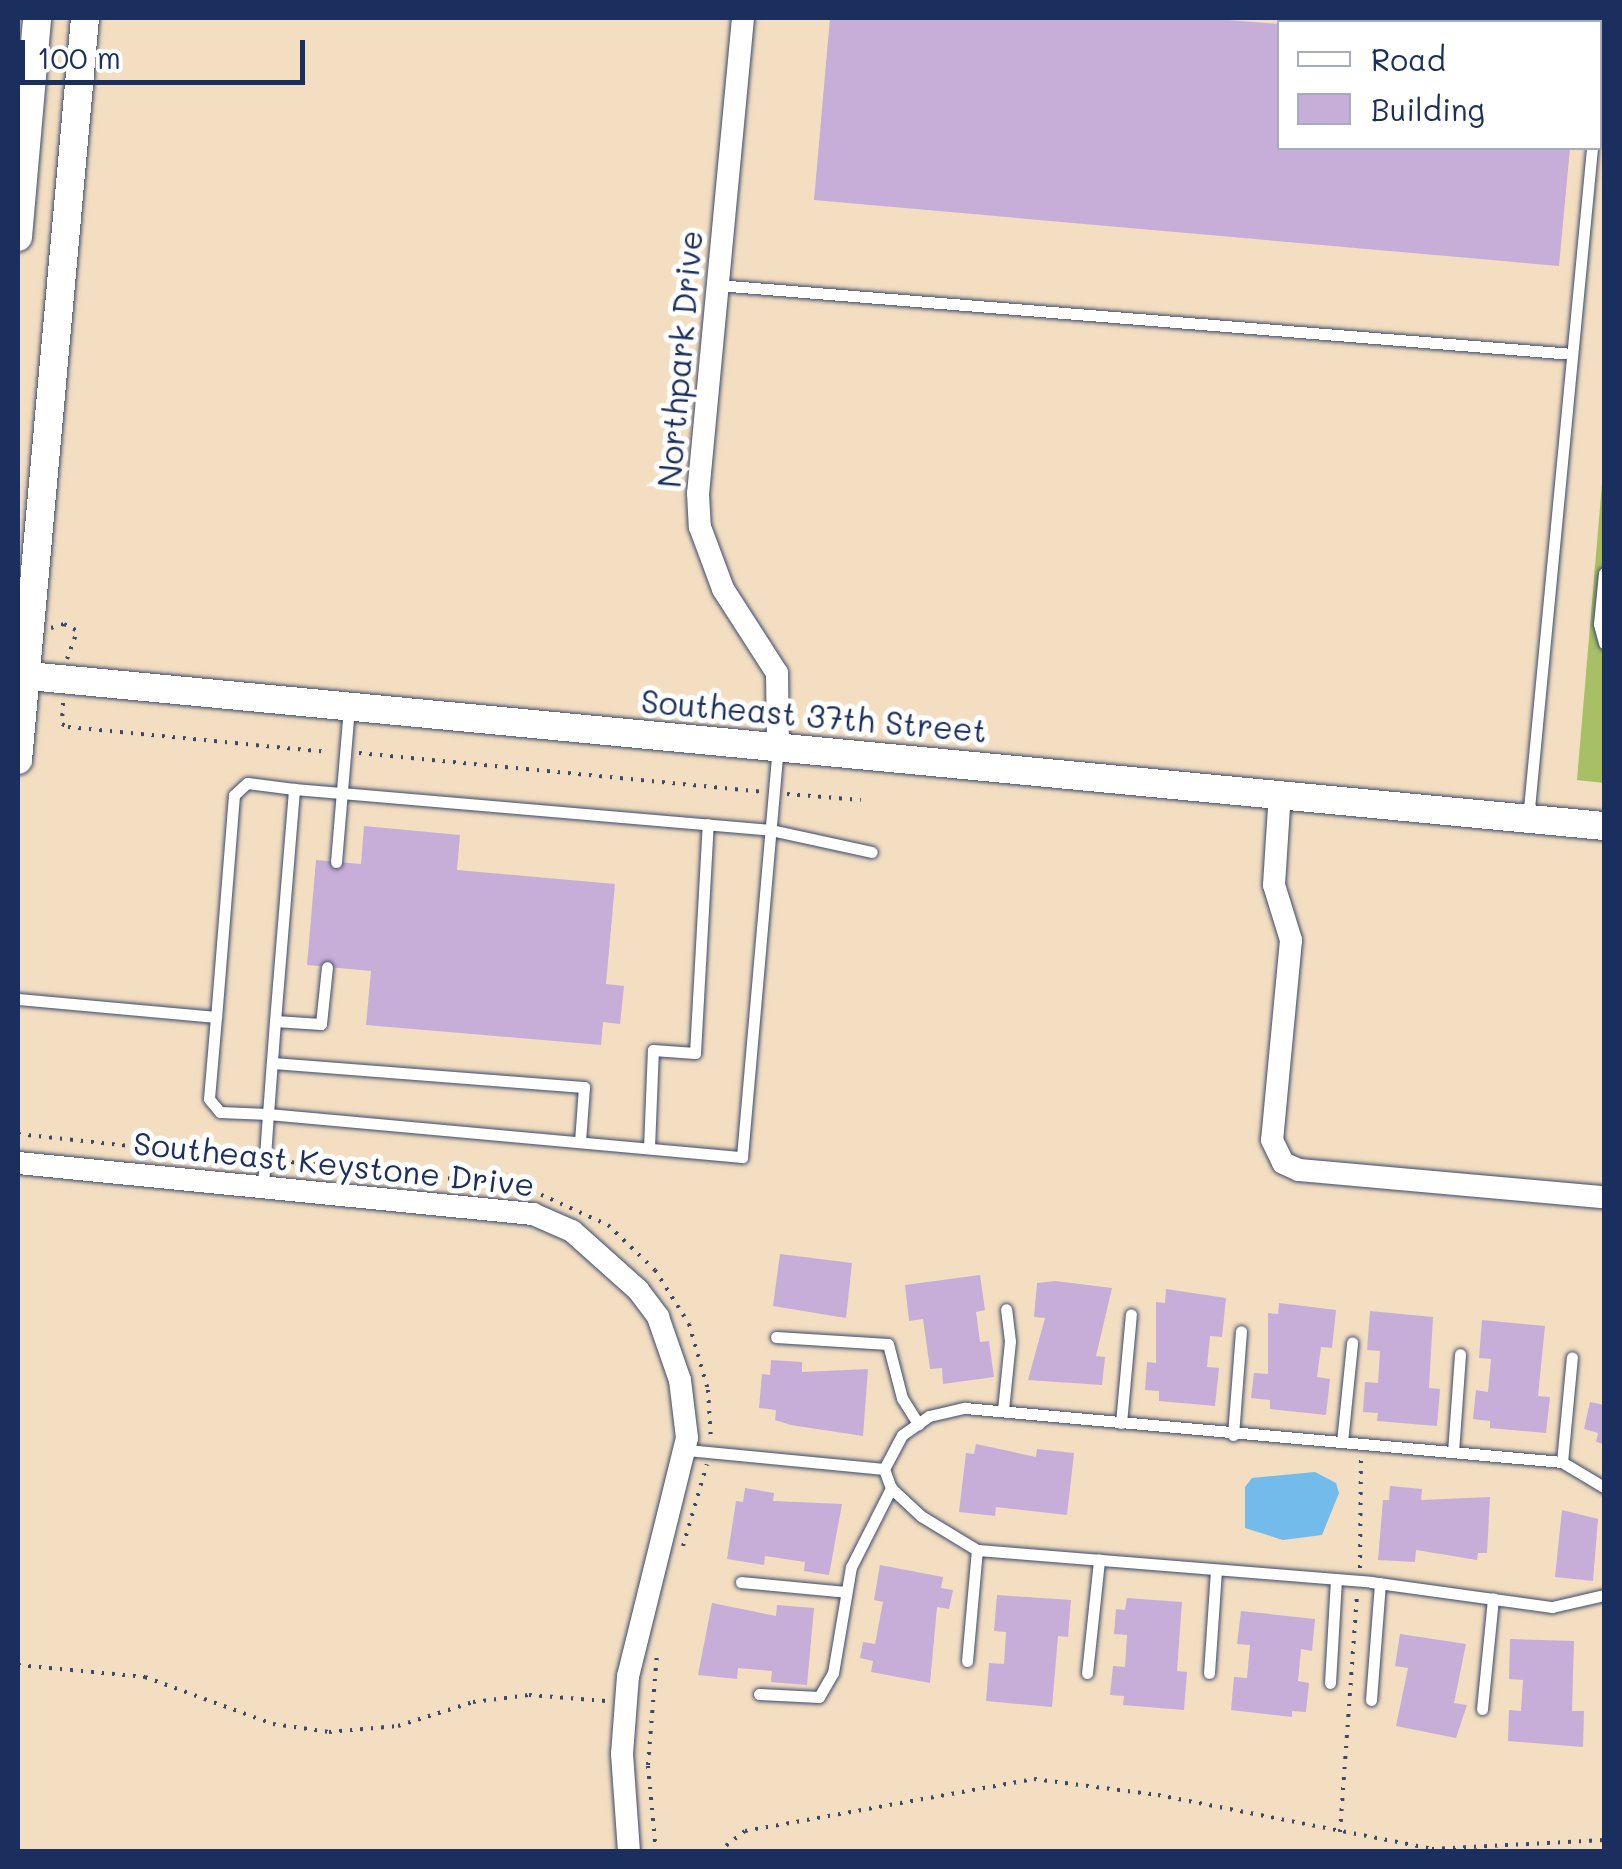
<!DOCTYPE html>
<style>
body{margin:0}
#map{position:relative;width:1622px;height:1869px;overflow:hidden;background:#f3dec1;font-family:Mali,sans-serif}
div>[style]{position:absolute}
.green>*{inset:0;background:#a7c066}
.water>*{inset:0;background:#73bbeb}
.building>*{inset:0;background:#c7aed8}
.path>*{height:4px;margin-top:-2px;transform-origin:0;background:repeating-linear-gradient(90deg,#3b496d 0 2.5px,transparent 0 10.5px)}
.roads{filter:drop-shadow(0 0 2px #3b496d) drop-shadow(0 0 2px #3b496d)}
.service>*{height:11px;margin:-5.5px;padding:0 5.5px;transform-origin:5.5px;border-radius:5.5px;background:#fff}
.minor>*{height:22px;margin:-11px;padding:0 11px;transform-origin:11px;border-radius:11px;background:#fff}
.tertiary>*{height:28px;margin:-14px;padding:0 14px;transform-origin:14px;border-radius:14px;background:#fff}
span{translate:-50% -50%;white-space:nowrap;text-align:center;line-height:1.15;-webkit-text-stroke:10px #fff;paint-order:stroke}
.street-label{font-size:32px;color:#1b2f5e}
.frame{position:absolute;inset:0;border:20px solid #1b2f5e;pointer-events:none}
.legend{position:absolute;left:1277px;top:20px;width:325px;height:130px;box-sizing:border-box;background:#fff;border:2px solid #a4acbf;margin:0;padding:12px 18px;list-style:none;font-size:30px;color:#1b2f5e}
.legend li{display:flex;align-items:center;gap:20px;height:50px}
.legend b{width:50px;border:2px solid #a4acbf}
.scale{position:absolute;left:20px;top:40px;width:285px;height:45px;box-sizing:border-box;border:5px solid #1b2f5e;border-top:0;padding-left:12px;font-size:30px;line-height:35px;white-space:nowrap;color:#1b2f5e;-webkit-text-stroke:8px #fff;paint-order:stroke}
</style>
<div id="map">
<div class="green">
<div style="clip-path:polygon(1604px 460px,1604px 783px,1577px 780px)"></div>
</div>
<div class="water">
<div style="clip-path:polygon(1315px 1472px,1336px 1483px,1339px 1493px,1322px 1535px,1283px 1540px,1245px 1528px,1245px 1487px,1252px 1478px)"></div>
</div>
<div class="building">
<div style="clip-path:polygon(830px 18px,1203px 18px,1279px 24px,1279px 148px,1570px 148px,1559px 266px,814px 200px)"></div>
<div style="clip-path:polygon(364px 826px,460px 835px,457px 870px,615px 884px,606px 984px,624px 986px,620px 1024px,603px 1022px,601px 1045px,366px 1025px,371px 971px,307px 965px,316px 860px,361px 864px)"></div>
<div style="clip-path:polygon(780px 1254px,852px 1263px,846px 1318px,773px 1306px)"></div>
<div style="clip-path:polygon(980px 1275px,985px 1310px,976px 1312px,980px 1342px,989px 1341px,994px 1377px,943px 1384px,942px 1368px,930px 1369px,923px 1319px,909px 1321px,905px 1285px)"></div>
<div style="clip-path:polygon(1055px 1281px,1112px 1288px,1096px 1356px,1105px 1357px,1102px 1385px,1028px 1380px,1045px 1318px,1034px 1317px,1037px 1283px)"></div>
<div style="clip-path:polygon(1166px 1289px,1226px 1298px,1222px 1337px,1210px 1336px,1207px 1367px,1219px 1368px,1215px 1406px,1159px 1401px,1159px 1391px,1145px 1390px,1147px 1362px,1156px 1363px,1156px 1302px,1165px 1303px)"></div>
<div style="clip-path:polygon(1279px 1303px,1336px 1310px,1332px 1348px,1321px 1347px,1317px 1377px,1330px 1379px,1326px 1415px,1270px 1409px,1270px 1400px,1251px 1398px,1254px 1373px,1268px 1374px,1268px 1313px,1278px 1314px)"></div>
<div style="clip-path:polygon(1370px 1311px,1433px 1317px,1429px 1388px,1440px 1389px,1437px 1426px,1377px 1421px,1378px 1413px,1363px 1412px,1365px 1382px,1378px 1383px,1380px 1351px,1367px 1350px)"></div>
<div style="clip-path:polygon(1482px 1320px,1545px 1326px,1538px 1396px,1550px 1397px,1546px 1433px,1490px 1428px,1490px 1421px,1473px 1419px,1476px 1390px,1488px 1392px,1491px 1359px,1479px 1358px)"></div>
<div style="clip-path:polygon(771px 1360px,802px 1362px,802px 1372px,868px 1369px,863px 1436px,791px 1425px,775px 1420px,776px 1410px,759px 1408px,762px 1374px,770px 1375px)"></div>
<div style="clip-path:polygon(1590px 1402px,1604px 1405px,1604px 1444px,1596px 1442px,1598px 1433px,1584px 1429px)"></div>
<div style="clip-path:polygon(976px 1444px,1036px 1457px,1037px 1449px,1074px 1453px,1067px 1515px,996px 1507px,995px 1516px,959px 1512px,966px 1453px,974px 1454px)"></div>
<div style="clip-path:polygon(1390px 1486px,1422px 1489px,1421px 1500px,1490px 1497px,1487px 1553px,1478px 1553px,1477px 1560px,1416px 1550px,1415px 1562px,1378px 1560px,1383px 1500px,1389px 1500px)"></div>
<div style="clip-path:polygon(745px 1488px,774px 1493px,773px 1501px,842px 1504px,829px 1575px,804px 1571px,805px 1562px,765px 1556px,764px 1565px,727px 1559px,736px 1501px,743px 1502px)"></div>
<div style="clip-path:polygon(1562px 1510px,1598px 1519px,1593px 1581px,1555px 1577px)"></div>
<div style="clip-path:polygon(880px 1565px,943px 1577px,941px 1588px,953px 1590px,949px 1609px,937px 1607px,930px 1683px,871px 1672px,873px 1661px,860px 1658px,863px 1642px,875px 1644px,883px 1602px,874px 1600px)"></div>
<div style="clip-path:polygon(997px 1595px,1071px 1600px,1068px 1637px,1058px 1636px,1052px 1707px,986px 1701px,989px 1663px,1004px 1664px,1006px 1632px,994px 1631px)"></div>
<div style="clip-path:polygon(1127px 1598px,1182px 1602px,1177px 1671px,1187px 1672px,1184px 1710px,1123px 1705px,1124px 1696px,1110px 1695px,1113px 1666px,1125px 1667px,1127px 1635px,1114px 1634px,1116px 1609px,1125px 1610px)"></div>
<div style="clip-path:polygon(712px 1603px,776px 1616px,777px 1605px,814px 1608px,807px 1685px,771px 1682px,772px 1671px,738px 1668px,737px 1679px,698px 1675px)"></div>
<div style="clip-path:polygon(1241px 1611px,1315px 1619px,1312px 1651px,1301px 1649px,1298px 1681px,1309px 1683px,1306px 1712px,1292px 1711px,1292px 1717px,1231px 1710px,1234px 1677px,1247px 1678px,1250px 1645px,1237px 1644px)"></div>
<div style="clip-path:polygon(1400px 1634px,1466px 1644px,1454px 1703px,1467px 1705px,1456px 1738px,1396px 1726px,1408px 1668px,1395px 1666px)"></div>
<div style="clip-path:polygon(1510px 1639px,1574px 1641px,1572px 1711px,1584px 1711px,1583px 1747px,1508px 1741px,1509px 1710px,1521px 1711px,1523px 1680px,1509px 1679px)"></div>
</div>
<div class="path">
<div style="left:51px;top:628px;width:14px;rotate:-17deg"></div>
<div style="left:64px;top:624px;width:20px;rotate:27deg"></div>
<div style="left:67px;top:659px;width:30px;rotate:-70deg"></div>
<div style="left:63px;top:703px;width:21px;rotate:93deg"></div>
<div style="left:62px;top:724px;width:7px;rotate:27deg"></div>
<div style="left:68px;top:727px;width:262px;rotate:5.5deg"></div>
<div style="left:359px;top:753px;width:405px;rotate:5.5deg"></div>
<div style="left:787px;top:794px;width:74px;rotate:4.6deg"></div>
<div style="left:18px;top:1134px;width:234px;rotate:6.1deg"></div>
<div style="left:281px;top:1161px;width:242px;rotate:5.9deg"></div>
<div style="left:522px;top:1186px;width:94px;rotate:24.4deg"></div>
<div style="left:608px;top:1225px;width:65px;rotate:43.8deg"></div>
<div style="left:655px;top:1270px;width:64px;rotate:57.8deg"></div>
<div style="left:689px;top:1324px;width:69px;rotate:73.9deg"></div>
<div style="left:708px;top:1390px;width:50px;rotate:86.6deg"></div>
<div style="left:683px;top:1546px;width:85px;rotate:-73.7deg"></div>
<div style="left:1360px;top:1568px;width:110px;rotate:-89.5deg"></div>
<div style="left:18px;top:1665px;width:128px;rotate:5.4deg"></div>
<div style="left:145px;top:1677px;width:136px;rotate:20.2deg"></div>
<div style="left:273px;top:1724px;width:57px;rotate:8.1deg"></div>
<div style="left:329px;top:1732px;width:69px;rotate:-5deg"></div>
<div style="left:398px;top:1726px;width:79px;rotate:-17.7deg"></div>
<div style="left:473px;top:1702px;width:56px;rotate:-7.1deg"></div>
<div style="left:529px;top:1695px;width:77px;rotate:4.5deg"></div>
<div style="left:1340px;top:1832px;width:236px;rotate:-85.9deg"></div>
<div style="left:656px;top:1852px;width:87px;rotate:-95.3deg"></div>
<div style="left:648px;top:1765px;width:113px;rotate:-85.4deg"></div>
<div style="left:718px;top:1852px;width:34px;rotate:-38deg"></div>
<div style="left:745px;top:1831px;width:294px;rotate:-10.2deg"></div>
<div style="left:1034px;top:1779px;width:125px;rotate:7.4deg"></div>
<div style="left:1158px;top:1795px;width:279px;rotate:11.1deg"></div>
<div style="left:1432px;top:1849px;width:172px;rotate:-3deg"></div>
</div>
<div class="roads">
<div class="service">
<div style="left:1578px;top:18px;width:9px;rotate:27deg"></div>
<div style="left:1600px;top:43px;width:26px;rotate:90deg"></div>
<div style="left:717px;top:285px;width:858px;rotate:4.61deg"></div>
<div style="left:1604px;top:573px;width:51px;rotate:95.6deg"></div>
<div style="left:1599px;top:624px;width:20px;rotate:75deg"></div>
<div style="left:294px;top:789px;width:479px;rotate:4.9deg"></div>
<div style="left:771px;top:830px;width:103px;rotate:12.3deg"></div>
<div style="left:1528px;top:819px;width:674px;rotate:-84.55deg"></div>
<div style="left:336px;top:862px;width:155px;rotate:-85.2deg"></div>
<div style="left:18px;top:999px;width:199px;rotate:5.2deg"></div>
<div style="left:275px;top:1021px;width:46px;rotate:3.7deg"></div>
<div style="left:321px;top:1024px;width:57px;rotate:-84deg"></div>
<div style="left:272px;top:1063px;width:313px;rotate:4.4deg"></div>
<div style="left:584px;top:1087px;width:55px;rotate:94.2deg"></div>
<div style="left:649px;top:1148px;width:98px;rotate:-87.7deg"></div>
<div style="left:653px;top:1050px;width:42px;rotate:4.1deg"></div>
<div style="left:695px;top:1053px;width:229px;rotate:-86.8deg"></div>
<div style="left:263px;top:1185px;width:71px;rotate:-86deg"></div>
<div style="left:268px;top:1114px;width:93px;rotate:-85.7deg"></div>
<div style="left:275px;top:1021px;width:233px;rotate:-85.3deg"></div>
<div style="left:294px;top:789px;width:47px;rotate:-172.7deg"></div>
<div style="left:247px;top:783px;width:18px;rotate:137deg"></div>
<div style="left:234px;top:795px;width:223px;rotate:94.6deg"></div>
<div style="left:216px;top:1017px;width:82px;rotate:94.9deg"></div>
<div style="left:209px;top:1099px;width:17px;rotate:50deg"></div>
<div style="left:220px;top:1112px;width:48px;rotate:2.4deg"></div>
<div style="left:268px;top:1114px;width:476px;rotate:5.2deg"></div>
<div style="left:742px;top:1157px;width:412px;rotate:-85deg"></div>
<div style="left:776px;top:1337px;width:112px;rotate:3.6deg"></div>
<div style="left:888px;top:1344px;width:56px;rotate:75.5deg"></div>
<div style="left:902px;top:1398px;width:31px;rotate:58deg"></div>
<div style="left:1003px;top:1410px;width:69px;rotate:-84.2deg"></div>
<div style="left:1010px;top:1341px;width:32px;rotate:-97deg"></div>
<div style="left:1121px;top:1423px;width:109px;rotate:-84.8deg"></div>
<div style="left:1233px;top:1435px;width:104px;rotate:-85.6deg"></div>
<div style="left:1342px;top:1442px;width:100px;rotate:-84.2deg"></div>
<div style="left:687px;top:1450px;width:198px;rotate:5.5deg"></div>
<div style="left:884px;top:1469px;width:20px;rotate:70deg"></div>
<div style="left:891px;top:1488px;width:41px;rotate:43deg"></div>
<div style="left:921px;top:1516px;width:66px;rotate:31.3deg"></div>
<div style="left:977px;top:1550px;width:395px;rotate:4.6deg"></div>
<div style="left:1371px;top:1582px;width:183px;rotate:7.9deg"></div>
<div style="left:1552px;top:1607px;width:53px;rotate:-13deg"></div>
<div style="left:1453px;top:1452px;width:98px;rotate:-85.9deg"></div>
<div style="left:1562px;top:1462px;width:105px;rotate:-84.6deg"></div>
<div style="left:884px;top:1469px;width:38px;rotate:-62deg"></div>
<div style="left:902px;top:1435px;width:33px;rotate:-35deg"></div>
<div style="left:929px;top:1416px;width:37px;rotate:-13deg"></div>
<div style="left:965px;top:1408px;width:599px;rotate:5.17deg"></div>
<div style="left:1562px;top:1462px;width:49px;rotate:30.8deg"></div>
<div style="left:741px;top:1582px;width:105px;rotate:5.4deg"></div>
<div style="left:967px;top:1661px;width:111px;rotate:-84.9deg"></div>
<div style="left:1087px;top:1673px;width:114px;rotate:-83.9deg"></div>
<div style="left:1209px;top:1673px;width:103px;rotate:-86.1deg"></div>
<div style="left:1330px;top:1683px;width:104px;rotate:-86.7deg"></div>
<div style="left:759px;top:1694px;width:60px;rotate:2.9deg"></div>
<div style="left:819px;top:1697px;width:28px;rotate:-60deg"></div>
<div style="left:833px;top:1673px;width:108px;rotate:-80.4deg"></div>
<div style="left:851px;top:1567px;width:89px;rotate:-63.1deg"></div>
<div style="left:1371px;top:1700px;width:117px;rotate:-85.6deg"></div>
<div style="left:1482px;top:1709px;width:111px;rotate:-84.3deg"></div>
</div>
<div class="minor">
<div style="left:743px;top:18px;width:477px;rotate:95.4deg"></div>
<div style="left:698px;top:493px;width:34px;rotate:87deg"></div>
<div style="left:700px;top:527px;width:66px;rotate:69.6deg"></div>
<div style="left:723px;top:589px;width:100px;rotate:57.3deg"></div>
<div style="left:777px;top:673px;width:73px;rotate:89.2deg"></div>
<div style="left:1280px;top:792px;width:93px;rotate:93.7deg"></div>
<div style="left:1274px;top:885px;width:58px;rotate:72.8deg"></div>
<div style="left:1291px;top:940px;width:201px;rotate:95.4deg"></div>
<div style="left:1272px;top:1140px;width:25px;rotate:64deg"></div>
<div style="left:1283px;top:1163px;width:17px;rotate:24deg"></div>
<div style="left:1299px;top:1170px;width:306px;rotate:5.1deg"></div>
<div style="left:18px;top:1163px;width:518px;rotate:5.66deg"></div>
<div style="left:533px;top:1214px;width:43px;rotate:23.6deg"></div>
<div style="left:572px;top:1231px;width:89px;rotate:41.8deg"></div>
<div style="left:638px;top:1290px;width:34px;rotate:53deg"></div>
<div style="left:658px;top:1317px;width:67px;rotate:70.8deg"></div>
<div style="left:680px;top:1380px;width:58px;rotate:83.1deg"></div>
<div style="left:687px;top:1438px;width:245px;rotate:103.9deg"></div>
<div style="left:628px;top:1676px;width:78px;rotate:94.4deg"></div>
<div style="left:622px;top:1754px;width:98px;rotate:85.9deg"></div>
</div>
<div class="tertiary">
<div style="left:18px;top:237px;width:220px;rotate:-85deg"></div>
<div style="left:18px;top:675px;width:1593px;rotate:5.44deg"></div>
<div style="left:18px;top:760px;width:745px;rotate:-84.84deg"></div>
</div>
</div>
<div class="street-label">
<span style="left:679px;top:359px;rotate:-85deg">Northpark Drive</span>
<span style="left:814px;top:715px;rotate:5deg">Southeast 37th Street</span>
<span style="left:334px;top:1163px;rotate:6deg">Southeast Keystone Drive</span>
</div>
<div class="frame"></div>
<ul class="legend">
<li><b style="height:12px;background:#fff"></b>Road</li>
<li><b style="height:28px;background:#c7aed8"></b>Building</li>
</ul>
<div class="scale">100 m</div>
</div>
